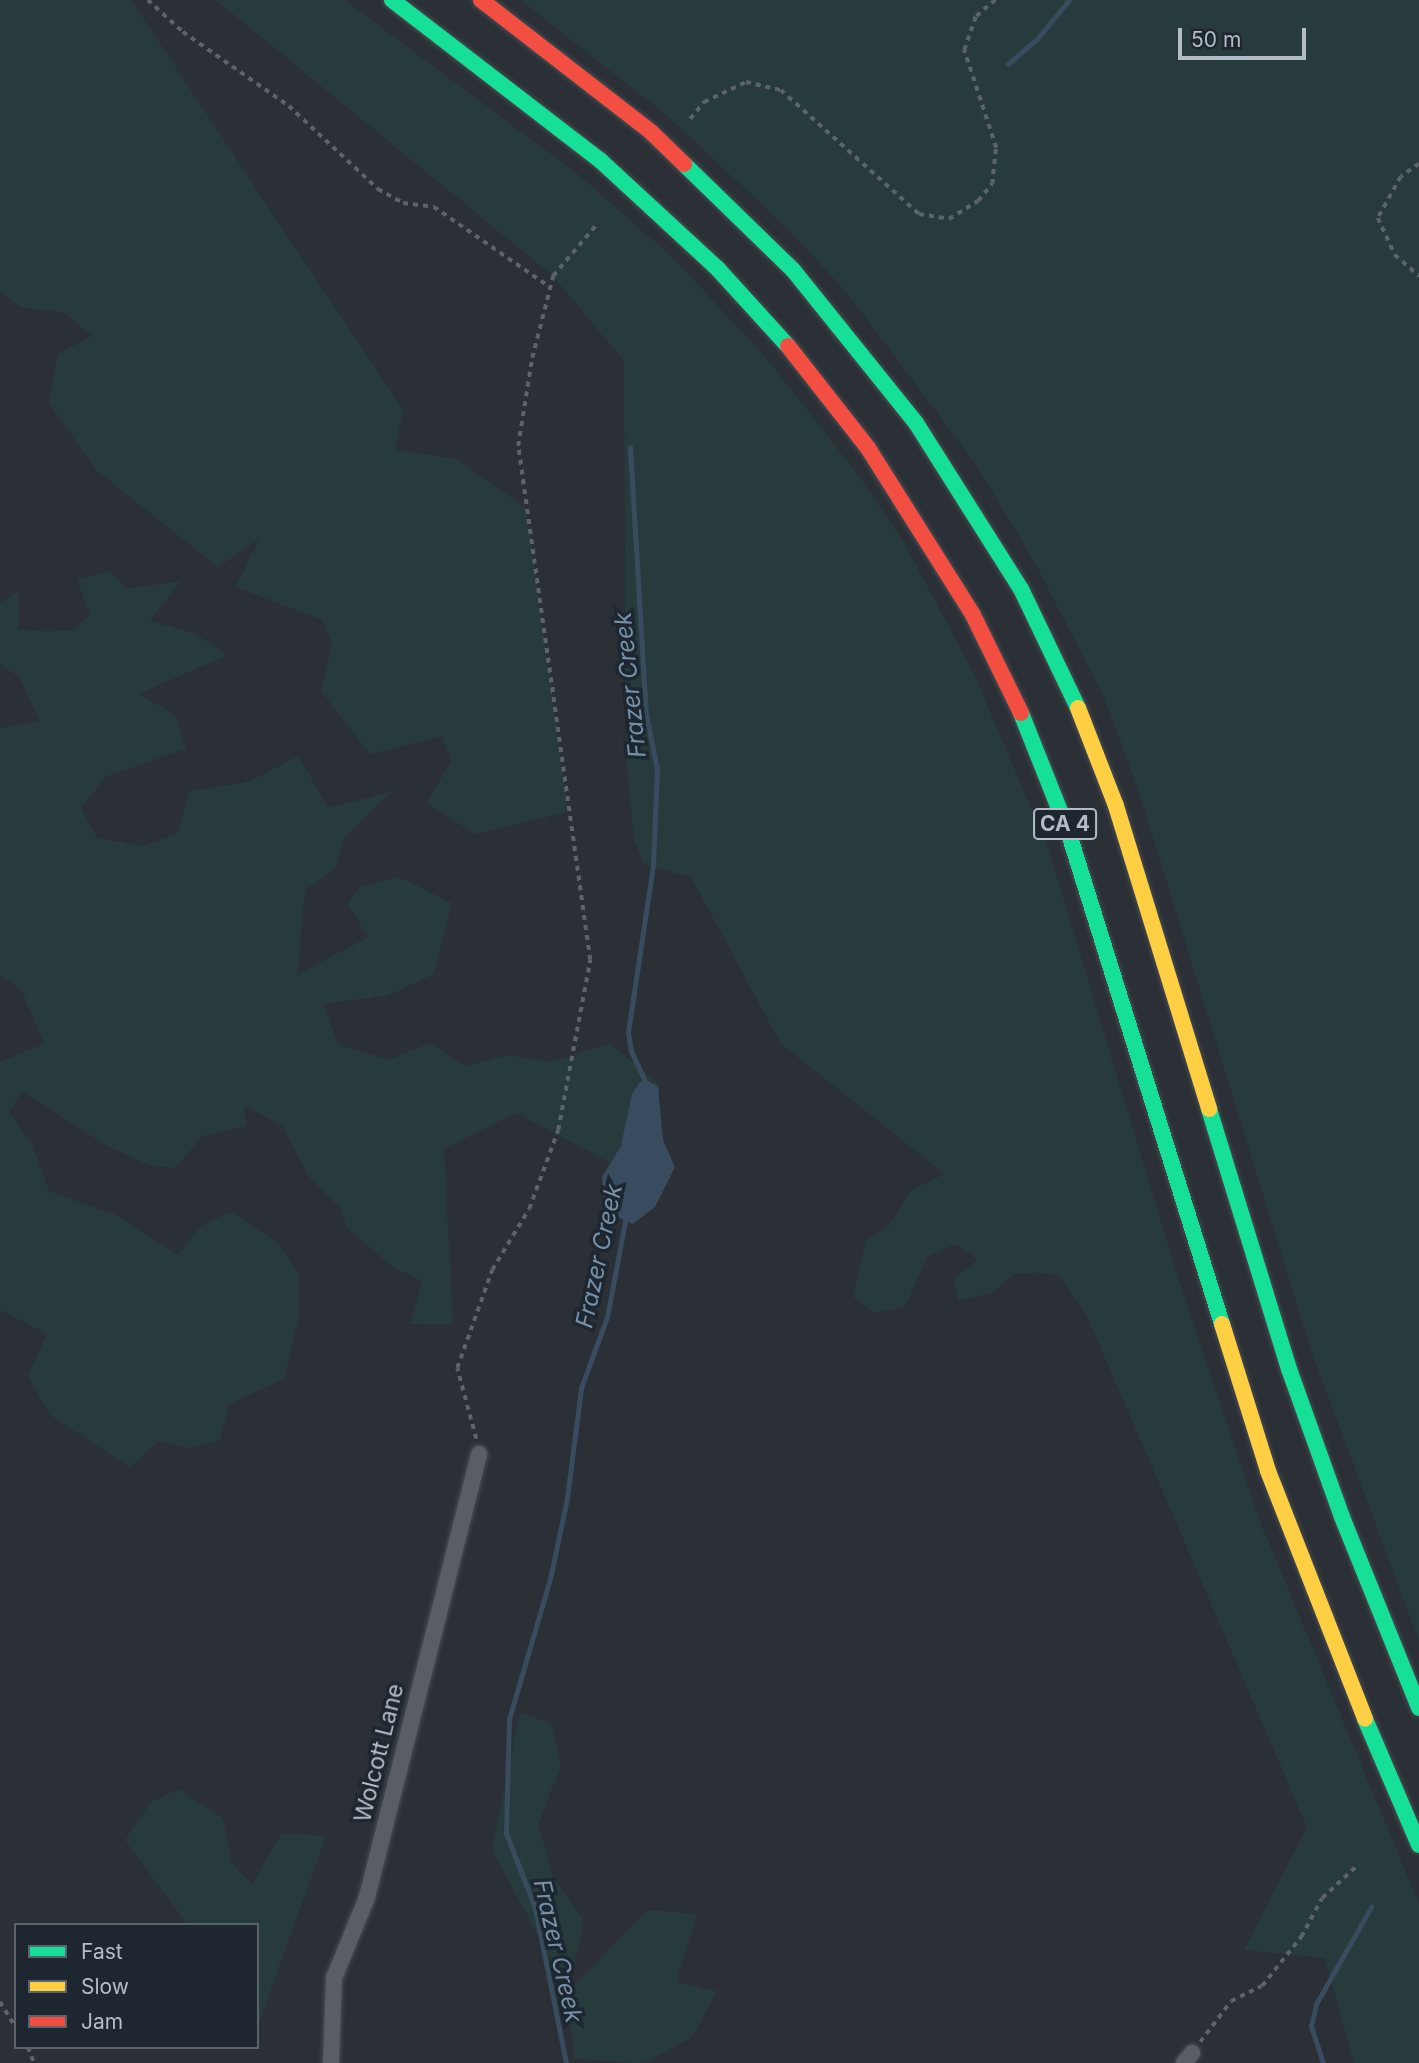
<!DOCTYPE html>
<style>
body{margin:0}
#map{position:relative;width:1419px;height:2063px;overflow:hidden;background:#2a3036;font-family:Inter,sans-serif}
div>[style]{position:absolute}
.green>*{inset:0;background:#283b3c}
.water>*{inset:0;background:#394c5f}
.stream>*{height:5px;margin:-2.5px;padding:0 2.5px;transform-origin:2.5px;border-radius:2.5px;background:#394c5f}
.path>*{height:3.5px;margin-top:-1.75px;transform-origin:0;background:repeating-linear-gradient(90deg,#5d6368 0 5px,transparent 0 10px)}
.roads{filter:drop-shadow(0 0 2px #484c51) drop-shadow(0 0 2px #484c51)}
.street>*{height:16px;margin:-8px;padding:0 8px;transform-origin:8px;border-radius:8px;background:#595e65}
.fast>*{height:16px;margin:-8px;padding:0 8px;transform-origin:8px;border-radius:8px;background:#16e098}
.slow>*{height:16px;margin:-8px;padding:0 8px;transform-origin:8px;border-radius:8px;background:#ffcf43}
.jam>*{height:16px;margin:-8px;padding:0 8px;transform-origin:8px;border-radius:8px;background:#f24e42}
span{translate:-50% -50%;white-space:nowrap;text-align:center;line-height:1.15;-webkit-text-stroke:7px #1e2730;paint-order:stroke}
.shield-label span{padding:2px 5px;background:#1e2730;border:2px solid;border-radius:5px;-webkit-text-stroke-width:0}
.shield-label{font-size:21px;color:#b4bdc7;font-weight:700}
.street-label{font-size:23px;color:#b4bdc7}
.water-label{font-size:24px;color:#7690a9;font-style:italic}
.legend{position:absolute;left:14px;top:1923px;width:245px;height:126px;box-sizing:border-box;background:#1e2730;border:2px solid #5a636c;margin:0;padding:9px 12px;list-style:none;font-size:21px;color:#b4bdc7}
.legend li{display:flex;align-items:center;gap:14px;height:35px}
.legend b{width:35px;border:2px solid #5a636c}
.scale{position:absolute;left:1178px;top:28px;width:128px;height:32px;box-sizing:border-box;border:4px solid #b4bdc7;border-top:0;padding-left:9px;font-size:21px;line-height:24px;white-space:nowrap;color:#b4bdc7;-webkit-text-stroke:5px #1e2730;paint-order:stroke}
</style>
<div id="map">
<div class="green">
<div style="clip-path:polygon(0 0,131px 0,403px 410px,395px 450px,457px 459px,526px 508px,568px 812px,475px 834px,427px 803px,451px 761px,442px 736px,370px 754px,321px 691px,332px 644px,322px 620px,236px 587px,259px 539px,218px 567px,97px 471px,49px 403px,58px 354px,92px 336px,65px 313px,20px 307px,0 291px)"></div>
<div style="clip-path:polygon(216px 0,345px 0,579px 175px,671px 256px,762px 353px,859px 476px,904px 543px,972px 670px,1048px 848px,1178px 1278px,1259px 1519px,1419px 1904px,1419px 2063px,1354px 2063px,1325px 1958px,1244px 1950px,1307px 1827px,1088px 1318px,1058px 1274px,1015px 1273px,992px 1293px,958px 1300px,954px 1279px,978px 1259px,955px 1244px,927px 1257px,905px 1307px,875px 1313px,853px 1297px,866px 1240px,889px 1226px,911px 1190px,945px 1174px,781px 1044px,691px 877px,645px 865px,634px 841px,626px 758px,624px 361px,553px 276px)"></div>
<div style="clip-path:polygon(521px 0,1419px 0,1419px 1641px,1311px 1350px,1139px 792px,1104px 697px,1033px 559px,975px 463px,848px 294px,788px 229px,670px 118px)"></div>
<div style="clip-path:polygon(110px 571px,126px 589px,181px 581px,150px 621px,194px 633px,227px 655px,139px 694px,175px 715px,186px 749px,107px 776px,81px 808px,97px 838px,143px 846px,178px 833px,189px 791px,248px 782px,298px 756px,328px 808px,391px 792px,344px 838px,335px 869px,305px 890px,297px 975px,368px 937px,348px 905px,360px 887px,399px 877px,452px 903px,434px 974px,390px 995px,323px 1004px,338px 1044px,388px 1060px,430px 1043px,465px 1066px,508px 1055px,548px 1062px,610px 1044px,659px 1084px,655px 1186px,516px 1113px,444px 1149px,453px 1325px,410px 1324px,422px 1281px,391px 1266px,347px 1227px,340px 1208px,310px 1178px,282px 1126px,244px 1105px,246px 1126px,203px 1136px,175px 1168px,149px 1165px,104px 1144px,22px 1091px,9px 1112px,32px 1144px,49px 1191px,116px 1215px,178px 1255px,201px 1226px,231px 1212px,278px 1243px,298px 1272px,298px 1321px,284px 1379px,229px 1404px,220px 1440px,190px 1448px,158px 1441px,130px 1467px,50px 1415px,28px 1376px,47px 1334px,0 1310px,0 1062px,44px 1044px,21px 990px,0 975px,0 728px,40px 721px,19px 677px,0 664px,0 603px,19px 591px,19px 630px,71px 631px,90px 615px,77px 579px)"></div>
<div style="clip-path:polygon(520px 1712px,551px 1724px,561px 1766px,538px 1824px,553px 1877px,584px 1921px,569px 1990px,648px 1910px,697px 1914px,676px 1982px,717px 1991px,692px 2037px,645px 2063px,574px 2059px,568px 1991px,492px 1850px)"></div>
<div style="clip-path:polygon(179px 1789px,223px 1818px,232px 1863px,252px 1884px,282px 1833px,326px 1836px,259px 2023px,257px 1925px,188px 1925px,125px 1840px,151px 1802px)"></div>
</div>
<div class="water">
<div style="clip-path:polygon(648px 1081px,658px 1087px,663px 1140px,675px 1167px,655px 1207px,633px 1224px,604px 1211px,602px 1177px,621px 1146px,632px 1094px,640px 1082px)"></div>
</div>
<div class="stream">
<div style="left:1008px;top:64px;width:38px;rotate:-41deg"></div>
<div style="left:1037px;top:39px;width:50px;rotate:-50.6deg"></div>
<div style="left:630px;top:447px;width:267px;rotate:86.6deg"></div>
<div style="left:646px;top:714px;width:56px;rotate:78.7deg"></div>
<div style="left:657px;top:769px;width:96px;rotate:92.4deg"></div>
<div style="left:653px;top:865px;width:169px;rotate:98.5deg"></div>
<div style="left:628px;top:1032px;width:19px;rotate:81deg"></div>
<div style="left:631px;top:1051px;width:38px;rotate:65deg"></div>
<div style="left:566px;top:2063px;width:158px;rotate:-101.3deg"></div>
<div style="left:535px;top:1908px;width:80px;rotate:-111.1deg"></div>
<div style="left:506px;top:1833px;width:114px;rotate:-88.5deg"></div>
<div style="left:509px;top:1719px;width:146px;rotate:-73.7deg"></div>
<div style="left:550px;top:1579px;width:83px;rotate:-78.1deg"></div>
<div style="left:567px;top:1498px;width:111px;rotate:-82.7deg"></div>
<div style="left:581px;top:1388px;width:76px;rotate:-69.9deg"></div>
<div style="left:607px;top:1317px;width:103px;rotate:-79.3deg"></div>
<div style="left:1323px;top:2063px;width:39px;rotate:-108deg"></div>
<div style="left:1311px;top:2026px;width:23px;rotate:-77deg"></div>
<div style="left:1316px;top:2004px;width:112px;rotate:-60.4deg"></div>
</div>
<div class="path">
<div style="left:148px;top:0;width:47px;rotate:42.4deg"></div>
<div style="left:183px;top:32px;width:129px;rotate:34.9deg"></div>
<div style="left:289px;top:106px;width:122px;rotate:43deg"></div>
<div style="left:378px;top:189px;width:29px;rotate:29deg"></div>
<div style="left:403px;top:203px;width:31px;rotate:7deg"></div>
<div style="left:434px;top:207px;width:141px;rotate:34.6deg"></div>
<div style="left:690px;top:119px;width:22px;rotate:-51deg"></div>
<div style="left:704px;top:102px;width:47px;rotate:-25.5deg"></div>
<div style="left:746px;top:82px;width:36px;rotate:13deg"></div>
<div style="left:781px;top:90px;width:186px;rotate:41.9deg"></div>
<div style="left:919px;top:214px;width:30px;rotate:9deg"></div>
<div style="left:949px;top:219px;width:34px;rotate:-32deg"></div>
<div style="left:978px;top:201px;width:22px;rotate:-51deg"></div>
<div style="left:992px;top:184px;width:36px;rotate:-84deg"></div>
<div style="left:996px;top:148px;width:103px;rotate:-108.1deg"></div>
<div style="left:964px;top:50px;width:36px;rotate:-71deg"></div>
<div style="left:976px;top:16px;width:25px;rotate:-40deg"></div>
<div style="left:1419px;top:164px;width:22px;rotate:144deg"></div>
<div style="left:1401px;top:177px;width:47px;rotate:119.3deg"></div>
<div style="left:1378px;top:218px;width:41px;rotate:65.3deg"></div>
<div style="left:1395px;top:255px;width:32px;rotate:41deg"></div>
<div style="left:476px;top:1439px;width:73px;rotate:-105deg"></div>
<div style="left:457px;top:1368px;width:104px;rotate:-70.3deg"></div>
<div style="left:492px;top:1270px;width:71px;rotate:-58.8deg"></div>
<div style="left:529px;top:1209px;width:84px;rotate:-69.8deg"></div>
<div style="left:558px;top:1130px;width:173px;rotate:-79.3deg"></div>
<div style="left:590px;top:960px;width:519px;rotate:-97.97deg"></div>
<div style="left:518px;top:446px;width:89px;rotate:-81deg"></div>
<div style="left:532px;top:358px;width:85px;rotate:-75.6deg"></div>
<div style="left:553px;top:276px;width:70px;rotate:-49.7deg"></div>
<div style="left:0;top:2002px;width:31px;rotate:58deg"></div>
<div style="left:1200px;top:2042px;width:51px;rotate:-52.9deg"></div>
<div style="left:1231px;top:2001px;width:34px;rotate:-26deg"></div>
<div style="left:1262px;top:1986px;width:63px;rotate:-51.5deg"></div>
<div style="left:1301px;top:1937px;width:44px;rotate:-61.7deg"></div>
<div style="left:1322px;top:1898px;width:50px;rotate:-42.6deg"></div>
<div style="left:28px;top:2047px;width:17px;rotate:69deg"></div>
</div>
<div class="roads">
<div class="street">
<div style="left:331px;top:2063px;width:85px;rotate:-88deg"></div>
<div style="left:334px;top:1978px;width:87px;rotate:-67.8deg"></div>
<div style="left:367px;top:1897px;width:457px;rotate:-75.8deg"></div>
<div style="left:1184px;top:2063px;width:13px;rotate:-51deg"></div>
</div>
<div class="fast">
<div style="left:392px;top:0;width:264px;rotate:37.6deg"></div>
<div style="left:601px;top:161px;width:158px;rotate:42.7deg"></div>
<div style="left:717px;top:268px;width:105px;rotate:47.7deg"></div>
<div style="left:684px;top:164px;width:152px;rotate:44.2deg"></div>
<div style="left:793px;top:270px;width:196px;rotate:51.2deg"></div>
<div style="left:916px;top:423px;width:196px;rotate:57.7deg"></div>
<div style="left:1021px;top:589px;width:132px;rotate:64.4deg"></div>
<div style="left:1021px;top:713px;width:127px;rotate:68.3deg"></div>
<div style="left:1068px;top:831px;width:516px;rotate:72.65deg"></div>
<div style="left:1209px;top:1109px;width:272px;rotate:72.9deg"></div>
<div style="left:1289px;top:1369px;width:157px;rotate:70.3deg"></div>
<div style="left:1342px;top:1517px;width:206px;rotate:68deg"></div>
<div style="left:1365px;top:1719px;width:137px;rotate:66.8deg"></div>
</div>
<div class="slow">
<div style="left:1078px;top:708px;width:105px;rotate:68.8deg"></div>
<div style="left:1116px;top:806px;width:317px;rotate:72.9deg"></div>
<div style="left:1222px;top:1324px;width:154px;rotate:72.6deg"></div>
<div style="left:1268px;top:1471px;width:266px;rotate:68.6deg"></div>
</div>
<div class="jam">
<div style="left:481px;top:0;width:215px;rotate:37.8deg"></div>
<div style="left:651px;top:132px;width:46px;rotate:44.1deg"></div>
<div style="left:788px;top:346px;width:130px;rotate:51.9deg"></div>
<div style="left:868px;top:448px;width:197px;rotate:57.8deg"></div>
<div style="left:973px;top:615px;width:109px;rotate:63.9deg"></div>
</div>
</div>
<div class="shield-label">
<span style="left:1065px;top:824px">CA 4</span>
</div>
<div class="street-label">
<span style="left:379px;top:1753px;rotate:-76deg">Wolcott Lane</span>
</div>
<div class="water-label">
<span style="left:630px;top:685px;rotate:-96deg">Frazer Creek</span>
<span style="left:599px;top:1256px;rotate:-78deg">Frazer Creek</span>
<span style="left:558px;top:1951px;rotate:77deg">Frazer Creek</span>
</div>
<ul class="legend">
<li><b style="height:9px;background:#16e098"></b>Fast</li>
<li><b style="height:9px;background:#ffcf43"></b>Slow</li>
<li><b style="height:9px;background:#f24e42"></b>Jam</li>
</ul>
<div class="scale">50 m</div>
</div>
